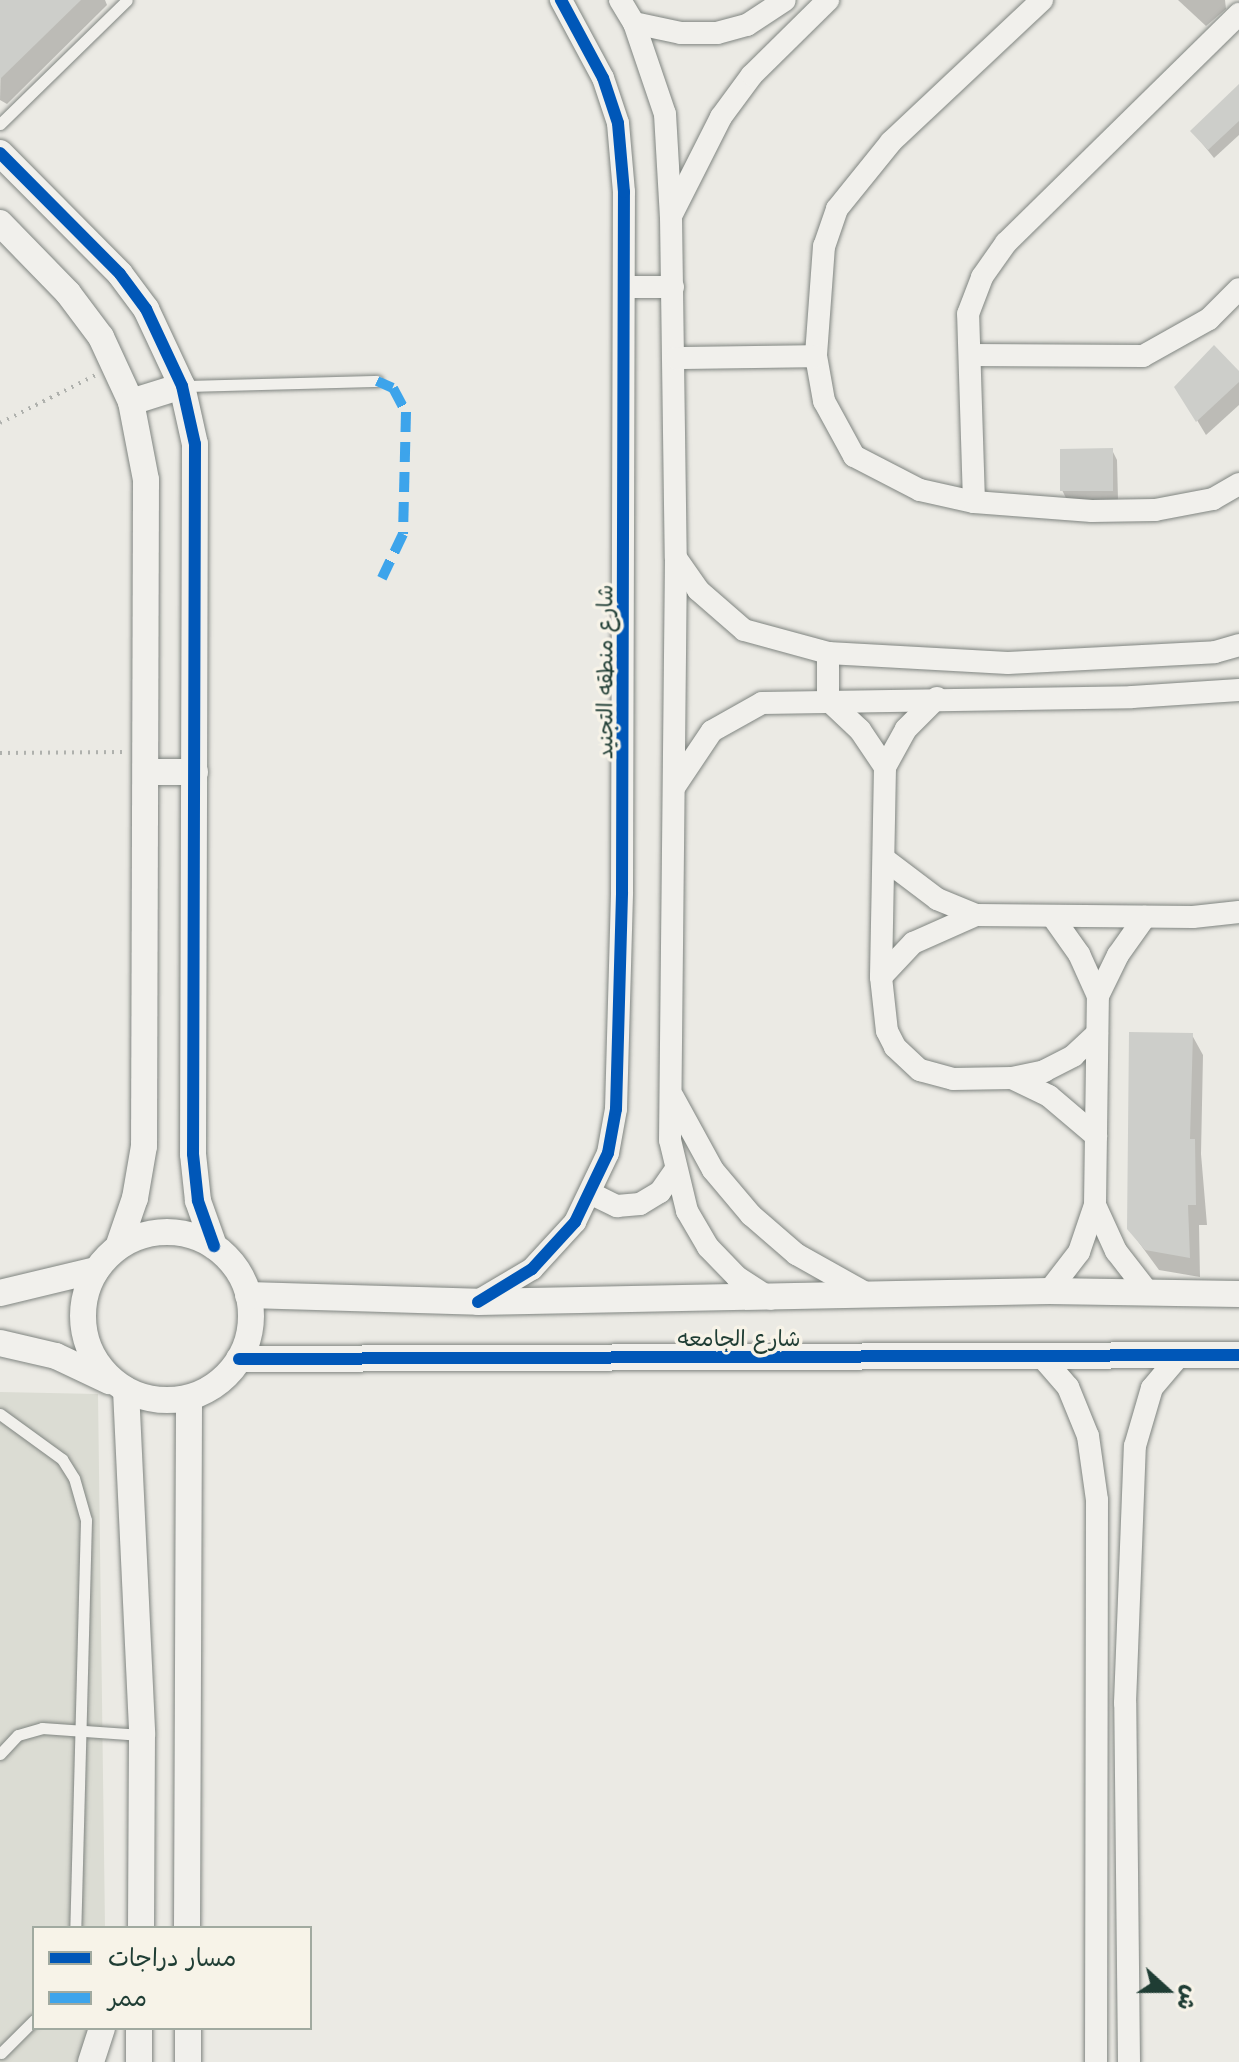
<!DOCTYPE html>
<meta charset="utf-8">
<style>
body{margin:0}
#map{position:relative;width:1239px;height:2062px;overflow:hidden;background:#ebeae4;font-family:"Playpen Sans","Playpen Sans Arabic",sans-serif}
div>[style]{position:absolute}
.built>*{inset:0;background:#dbdcd3}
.shadow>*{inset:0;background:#0003}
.building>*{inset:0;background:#cdceca}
.path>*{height:4px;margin-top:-2px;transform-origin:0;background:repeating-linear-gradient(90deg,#afb1ad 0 2px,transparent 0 8px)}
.roads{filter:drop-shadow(0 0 2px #808581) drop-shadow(0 0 2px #808581)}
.service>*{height:11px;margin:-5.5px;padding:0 5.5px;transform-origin:5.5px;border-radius:5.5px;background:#f1f0ec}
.minor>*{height:22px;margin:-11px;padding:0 11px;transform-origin:11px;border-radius:11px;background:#f1f0ec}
.tertiary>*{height:26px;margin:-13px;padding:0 13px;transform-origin:13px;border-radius:13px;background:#f1f0ec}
.tertiary>.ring{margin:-13px;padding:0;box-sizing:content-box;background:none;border:26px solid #f1f0ec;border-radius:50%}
.quiet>*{height:10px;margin-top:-5px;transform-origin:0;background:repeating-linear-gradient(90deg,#3da4eb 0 20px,transparent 0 30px)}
.cycleway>*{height:12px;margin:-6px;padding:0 6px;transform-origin:6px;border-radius:6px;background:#0057b8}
span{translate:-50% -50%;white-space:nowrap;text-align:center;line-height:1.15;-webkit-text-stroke:7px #f7f3e8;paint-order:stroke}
.street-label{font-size:22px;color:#1f3d34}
.legend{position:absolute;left:32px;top:1926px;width:280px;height:104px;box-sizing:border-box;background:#f7f3e8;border:2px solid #a1aaa0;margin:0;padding:10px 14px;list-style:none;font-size:24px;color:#1f3d34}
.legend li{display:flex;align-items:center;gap:16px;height:40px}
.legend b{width:40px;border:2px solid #a1aaa0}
.north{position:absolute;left:1127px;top:1950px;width:80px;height:80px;-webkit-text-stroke:6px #f7f3e8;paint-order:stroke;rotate:111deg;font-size:22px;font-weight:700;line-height:32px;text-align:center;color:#1f3d34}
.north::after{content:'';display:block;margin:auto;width:28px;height:36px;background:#1f3d34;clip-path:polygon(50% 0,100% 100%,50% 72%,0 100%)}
</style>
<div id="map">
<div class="built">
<div style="clip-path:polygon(0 1392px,98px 1394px,105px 1928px,34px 1928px,34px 2028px,106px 2028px,106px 2062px,0 2062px)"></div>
</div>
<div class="shadow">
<div style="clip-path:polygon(105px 0,107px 5px,7px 104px,0 100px,2px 0)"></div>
<div style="clip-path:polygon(1178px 0,1225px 0,1226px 9px,1206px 26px)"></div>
<div style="clip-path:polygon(1239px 93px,1239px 135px,1214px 158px,1192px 131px)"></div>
<div style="clip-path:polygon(1239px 374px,1239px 405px,1206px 435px,1177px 387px)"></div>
<div style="clip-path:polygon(1112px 450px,1117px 460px,1118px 500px,1067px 500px,1062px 490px)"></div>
<div style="clip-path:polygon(1192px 1035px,1203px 1055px,1201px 1154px,1207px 1225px,1199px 1225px,1200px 1277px,1159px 1270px,1129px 1229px)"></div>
</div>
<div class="building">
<div style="clip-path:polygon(0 0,81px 0,0 79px)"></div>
<div style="clip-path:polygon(1239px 84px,1239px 121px,1208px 150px,1190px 131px)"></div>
<div style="clip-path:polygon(1214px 345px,1239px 371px,1239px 382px,1196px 422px,1174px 387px)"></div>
<div style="clip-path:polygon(1113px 448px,1113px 491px,1060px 491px,1060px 449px)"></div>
<div style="clip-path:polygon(1129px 1032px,1193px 1033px,1190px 1139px,1195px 1139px,1196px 1205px,1188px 1205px,1190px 1258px,1145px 1250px,1127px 1229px)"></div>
</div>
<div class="path">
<div style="left:0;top:423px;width:107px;rotate:-26.6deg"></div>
<div style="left:0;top:753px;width:124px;rotate:-0.5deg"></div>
</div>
<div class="roads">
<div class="service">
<div style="left:0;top:124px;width:177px;rotate:-44.3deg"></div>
<div style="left:183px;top:386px;width:194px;rotate:-1.5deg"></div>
<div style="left:0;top:1414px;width:77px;rotate:36deg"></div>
<div style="left:62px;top:1459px;width:22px;rotate:58deg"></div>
<div style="left:74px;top:1478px;width:44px;rotate:74.1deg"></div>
<div style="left:86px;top:1520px;width:408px;rotate:91.5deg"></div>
<div style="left:0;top:1754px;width:26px;rotate:-47deg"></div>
<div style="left:18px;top:1735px;width:25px;rotate:-16deg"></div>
<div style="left:42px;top:1728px;width:100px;rotate:4deg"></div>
<div style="left:1px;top:2053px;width:47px;rotate:-45deg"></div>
</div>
<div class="minor">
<div style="left:620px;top:0;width:27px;rotate:59deg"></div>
<div style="left:634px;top:23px;width:96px;rotate:71.2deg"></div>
<div style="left:665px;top:114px;width:103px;rotate:86.7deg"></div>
<div style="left:671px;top:217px;width:341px;rotate:89.2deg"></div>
<div style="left:676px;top:558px;width:582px;rotate:90.59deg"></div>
<div style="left:670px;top:1140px;width:73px;rotate:76.5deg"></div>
<div style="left:687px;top:1211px;width:42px;rotate:59.7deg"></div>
<div style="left:708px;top:1247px;width:42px;rotate:46deg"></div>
<div style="left:737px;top:1277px;width:40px;rotate:32.9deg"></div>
<div style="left:1042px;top:0;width:207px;rotate:136.8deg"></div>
<div style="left:891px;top:142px;width:86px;rotate:128.9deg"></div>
<div style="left:837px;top:209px;width:39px;rotate:109deg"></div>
<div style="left:824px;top:246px;width:110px;rotate:94.2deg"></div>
<div style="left:816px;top:356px;width:46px;rotate:79.9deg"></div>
<div style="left:824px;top:401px;width:63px;rotate:61.4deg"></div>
<div style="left:854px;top:456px;width:74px;rotate:27.3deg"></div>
<div style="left:920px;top:490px;width:55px;rotate:12.5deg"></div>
<div style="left:974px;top:502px;width:118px;rotate:4.4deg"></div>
<div style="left:1092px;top:511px;width:63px;rotate:-0.9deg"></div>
<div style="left:1155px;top:510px;width:59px;rotate:-10.7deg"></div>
<div style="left:1213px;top:499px;width:30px;rotate:-30deg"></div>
<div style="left:634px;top:23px;width:48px;rotate:12deg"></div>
<div style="left:681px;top:33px;width:36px"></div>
<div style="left:717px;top:33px;width:31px;rotate:-15deg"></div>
<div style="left:747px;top:25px;width:45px;rotate:-33.3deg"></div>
<div style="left:671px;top:216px;width:111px;rotate:-63.2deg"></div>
<div style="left:721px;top:117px;width:52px;rotate:-53.6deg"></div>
<div style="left:752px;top:75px;width:107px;rotate:-44.6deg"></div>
<div style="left:627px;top:287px;width:46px"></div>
<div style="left:970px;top:355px;width:173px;rotate:0.3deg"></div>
<div style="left:1143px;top:356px;width:76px;rotate:-29.3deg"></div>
<div style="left:1209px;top:319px;width:42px;rotate:-45deg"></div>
<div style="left:676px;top:358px;width:140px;rotate:-0.8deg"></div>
<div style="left:974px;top:502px;width:188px;rotate:-91.8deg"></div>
<div style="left:968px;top:314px;width:40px;rotate:-69deg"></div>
<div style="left:982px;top:277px;width:42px;rotate:-54.8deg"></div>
<div style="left:1006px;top:243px;width:327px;rotate:-44.5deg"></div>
<div style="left:676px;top:558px;width:39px;rotate:55deg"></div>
<div style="left:698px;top:590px;width:61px;rotate:41deg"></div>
<div style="left:744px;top:630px;width:87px;rotate:15.3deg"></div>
<div style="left:828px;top:653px;width:180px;rotate:3.2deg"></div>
<div style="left:1008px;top:663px;width:207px;rotate:-3deg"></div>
<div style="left:1215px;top:652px;width:25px;rotate:-16deg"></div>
<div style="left:828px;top:653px;width:47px;rotate:90deg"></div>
<div style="left:828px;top:700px;width:44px;rotate:43.2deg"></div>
<div style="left:860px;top:730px;width:45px;rotate:56deg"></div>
<div style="left:937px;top:698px;width:44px;rotate:135deg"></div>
<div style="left:906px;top:729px;width:43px;rotate:118.9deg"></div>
<div style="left:885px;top:767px;width:210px;rotate:91.1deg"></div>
<div style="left:881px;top:977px;width:54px;rotate:83.7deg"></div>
<div style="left:887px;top:1031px;width:18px;rotate:63deg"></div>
<div style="left:895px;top:1047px;width:34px;rotate:43deg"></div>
<div style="left:920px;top:1070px;width:34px;rotate:15deg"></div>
<div style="left:953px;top:1079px;width:59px;rotate:-1deg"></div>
<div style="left:1012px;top:1078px;width:33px;rotate:-12deg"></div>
<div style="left:1044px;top:1071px;width:33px;rotate:-27deg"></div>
<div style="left:1073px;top:1056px;width:33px;rotate:-43deg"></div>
<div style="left:675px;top:786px;width:66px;rotate:-56.1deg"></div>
<div style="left:712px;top:731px;width:57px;rotate:-29.2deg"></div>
<div style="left:762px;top:703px;width:370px;rotate:-0.9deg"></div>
<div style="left:1132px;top:697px;width:107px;rotate:-3.7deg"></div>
<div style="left:887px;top:861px;width:63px;rotate:37.2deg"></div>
<div style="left:937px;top:899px;width:42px;rotate:22.3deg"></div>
<div style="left:1052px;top:916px;width:47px;rotate:54.6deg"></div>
<div style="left:1079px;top:954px;width:46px;rotate:65.7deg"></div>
<div style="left:881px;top:977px;width:47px;rotate:-46.7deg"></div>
<div style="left:913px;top:943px;width:69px;rotate:-24deg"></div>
<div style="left:976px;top:915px;width:217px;rotate:0.5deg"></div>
<div style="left:1193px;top:917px;width:46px;rotate:-6.2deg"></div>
<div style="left:1012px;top:1078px;width:41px;rotate:25.9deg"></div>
<div style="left:1049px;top:1096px;width:62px;rotate:40.4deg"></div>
<div style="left:673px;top:1097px;width:83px;rotate:61.3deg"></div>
<div style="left:713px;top:1170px;width:59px;rotate:49.8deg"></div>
<div style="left:751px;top:1215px;width:60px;rotate:40.9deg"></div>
<div style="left:796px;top:1254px;width:84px;rotate:29.3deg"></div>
<div style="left:592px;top:1194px;width:28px;rotate:26deg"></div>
<div style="left:617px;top:1206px;width:23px;rotate:-5deg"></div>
<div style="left:640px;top:1204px;width:23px;rotate:-31deg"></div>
<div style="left:660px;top:1192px;width:24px;rotate:-55deg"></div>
<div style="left:1095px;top:1205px;width:51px;rotate:65.5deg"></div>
<div style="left:1116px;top:1251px;width:51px;rotate:52.2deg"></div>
<div style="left:1049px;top:1291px;width:49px;rotate:-52.4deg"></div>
<div style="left:1079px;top:1252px;width:50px;rotate:-71.2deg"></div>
<div style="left:1095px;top:1205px;width:209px;rotate:-89.2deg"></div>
<div style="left:1098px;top:996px;width:46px;rotate:-64deg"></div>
<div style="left:1118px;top:955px;width:47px;rotate:-54.6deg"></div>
<div style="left:478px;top:1301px;width:63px;rotate:-30.7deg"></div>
<div style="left:532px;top:1269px;width:64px;rotate:-47.5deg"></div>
<div style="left:575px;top:1222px;width:76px;rotate:-64.4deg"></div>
<div style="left:608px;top:1153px;width:45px;rotate:-79.7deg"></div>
<div style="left:616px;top:1109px;width:217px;rotate:-88.4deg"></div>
<div style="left:622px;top:892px;width:700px;rotate:-89.84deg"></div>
<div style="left:624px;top:192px;width:69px;rotate:-95deg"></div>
<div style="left:618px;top:123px;width:47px;rotate:-108.4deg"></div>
<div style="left:603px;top:78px;width:89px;rotate:-118.3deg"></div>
<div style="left:1041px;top:1356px;width:41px;rotate:48.9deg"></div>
<div style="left:1068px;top:1387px;width:53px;rotate:67.8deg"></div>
<div style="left:1088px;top:1436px;width:65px;rotate:82deg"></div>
<div style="left:1097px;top:1500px;width:562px;rotate:90.1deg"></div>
<div style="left:1129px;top:2062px;width:359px;rotate:-90.6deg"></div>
<div style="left:1125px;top:1703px;width:257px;rotate:-87.8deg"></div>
<div style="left:1135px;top:1446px;width:60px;rotate:-73.7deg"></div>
<div style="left:1152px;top:1388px;width:43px;rotate:-49.7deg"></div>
</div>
<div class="tertiary">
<div style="left:0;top:153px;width:170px;rotate:45.2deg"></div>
<div style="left:120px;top:274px;width:44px;rotate:53.4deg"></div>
<div style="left:146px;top:309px;width:85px;rotate:64.9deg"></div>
<div style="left:182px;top:386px;width:59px;rotate:77.4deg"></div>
<div style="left:195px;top:444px;width:710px;rotate:90.16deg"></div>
<div style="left:193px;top:1154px;width:47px;rotate:83.9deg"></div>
<div style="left:198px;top:1201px;width:48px;rotate:70.4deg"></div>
<div style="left:0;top:223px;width:98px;rotate:45.8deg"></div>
<div style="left:68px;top:293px;width:55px;rotate:53.1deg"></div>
<div style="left:101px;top:337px;width:72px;rotate:65.2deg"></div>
<div style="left:131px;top:402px;width:79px;rotate:79.1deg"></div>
<div style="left:146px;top:480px;width:666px;rotate:90.17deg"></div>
<div style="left:144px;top:1146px;width:53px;rotate:99.8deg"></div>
<div style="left:135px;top:1198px;width:52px;rotate:109.1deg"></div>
<div style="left:131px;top:402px;width:53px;rotate:-17.4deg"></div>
<div style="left:146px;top:772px;width:49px"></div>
<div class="ring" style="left:83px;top:1232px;width:142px;height:142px"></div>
<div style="left:0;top:1293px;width:99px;rotate:-13.5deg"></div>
<div style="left:248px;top:1295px;width:230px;rotate:1.7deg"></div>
<div style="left:478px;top:1302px;width:571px;rotate:-1.1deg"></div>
<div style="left:1049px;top:1291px;width:190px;rotate:0.9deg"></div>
<div style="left:0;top:1343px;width:57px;rotate:13.1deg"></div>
<div style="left:56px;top:1356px;width:59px;rotate:25.3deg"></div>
<div style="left:239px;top:1359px;width:1000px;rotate:-0.23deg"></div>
<div style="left:126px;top:1390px;width:345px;rotate:87.3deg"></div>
<div style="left:142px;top:1735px;width:193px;rotate:90.3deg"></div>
<div style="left:187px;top:1928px;width:530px;rotate:-89.78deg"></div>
<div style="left:188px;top:2028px;width:34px;rotate:90deg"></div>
<div style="left:91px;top:2062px;width:36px;rotate:-72deg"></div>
<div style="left:139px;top:2062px;width:34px;rotate:-90deg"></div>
</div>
</div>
<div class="quiet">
<div style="left:377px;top:381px;width:17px;rotate:24deg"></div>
<div style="left:393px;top:388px;width:27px;rotate:62deg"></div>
<div style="left:406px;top:412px;width:122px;rotate:91.4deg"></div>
<div style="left:403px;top:534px;width:49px;rotate:115.5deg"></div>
</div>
<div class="cycleway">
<div style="left:0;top:153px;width:170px;rotate:45.2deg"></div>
<div style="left:120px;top:274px;width:44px;rotate:53.4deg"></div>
<div style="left:146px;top:309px;width:85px;rotate:64.9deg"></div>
<div style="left:182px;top:386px;width:59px;rotate:77.4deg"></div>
<div style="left:195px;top:444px;width:710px;rotate:90.16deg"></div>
<div style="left:193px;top:1154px;width:47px;rotate:83.9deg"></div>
<div style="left:198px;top:1201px;width:48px;rotate:70.4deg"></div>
<div style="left:478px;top:1302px;width:63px;rotate:-31.4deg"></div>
<div style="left:532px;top:1269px;width:64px;rotate:-47.5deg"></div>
<div style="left:575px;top:1222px;width:76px;rotate:-64.4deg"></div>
<div style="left:608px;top:1153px;width:45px;rotate:-79.7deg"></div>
<div style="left:616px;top:1109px;width:217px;rotate:-88.4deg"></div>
<div style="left:622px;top:892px;width:700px;rotate:-89.84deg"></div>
<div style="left:624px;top:192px;width:69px;rotate:-95deg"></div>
<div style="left:618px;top:123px;width:47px;rotate:-108.4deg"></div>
<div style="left:603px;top:78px;width:89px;rotate:-118.3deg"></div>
<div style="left:239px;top:1359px;width:1000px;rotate:-0.23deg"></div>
</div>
<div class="street-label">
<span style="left:603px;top:672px;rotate:-90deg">شارع منطقه التجنيد</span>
<span style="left:739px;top:1337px">شارع الجامعه</span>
</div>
<ul class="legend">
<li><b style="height:10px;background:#0057b8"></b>مسار دراجات</li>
<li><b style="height:10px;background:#3da4eb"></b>ممر</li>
</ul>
<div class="north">ش</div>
</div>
